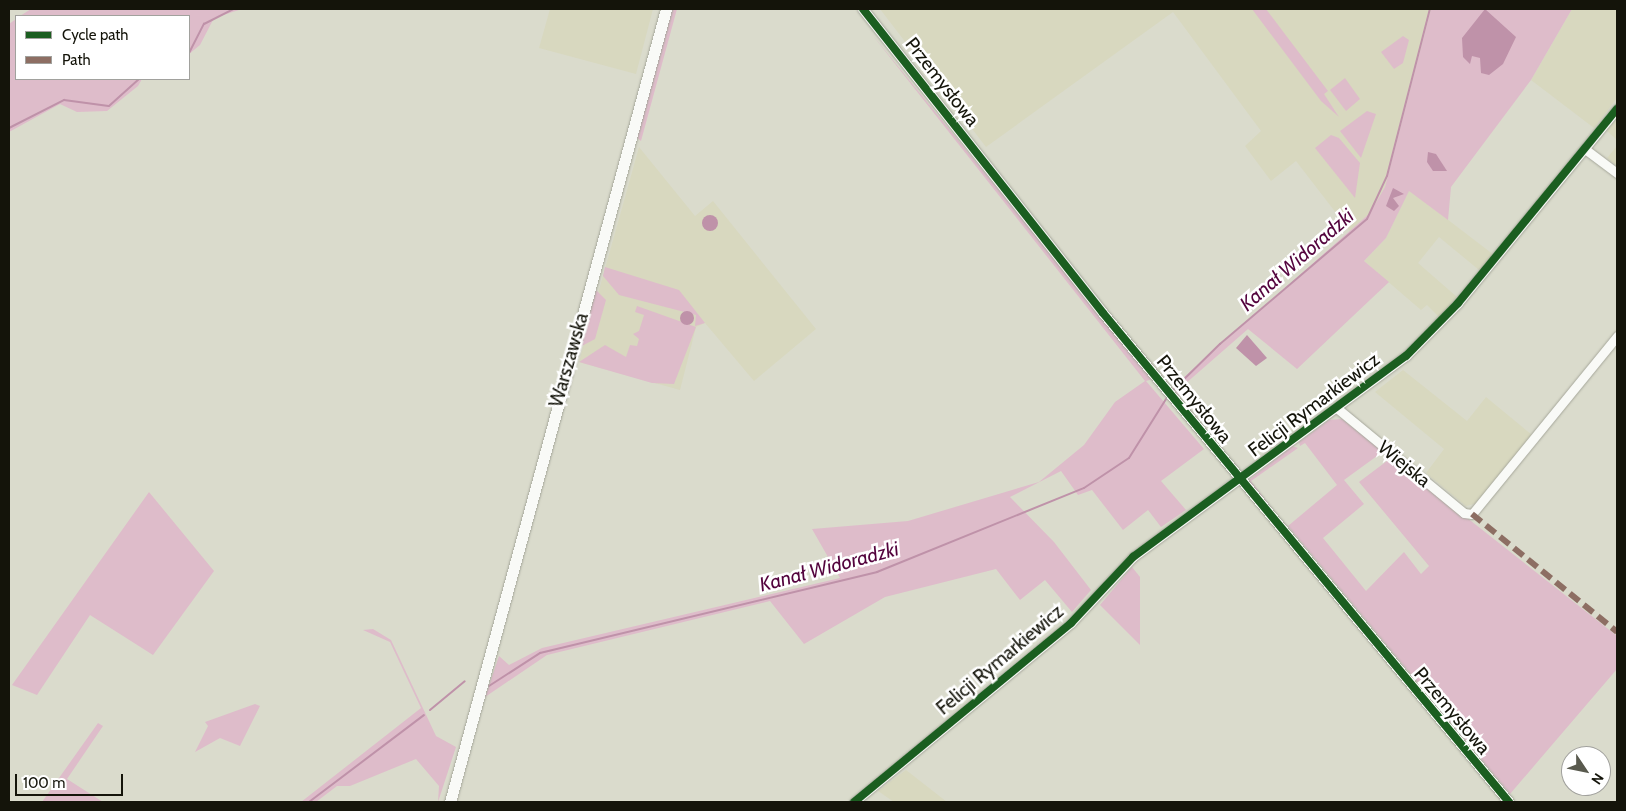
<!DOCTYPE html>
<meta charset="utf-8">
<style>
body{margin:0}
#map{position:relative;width:1626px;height:811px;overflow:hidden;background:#dadbcc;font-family:Cabin,sans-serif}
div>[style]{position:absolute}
.built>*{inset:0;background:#d8d8bf}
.green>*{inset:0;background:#debcca}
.water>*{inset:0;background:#bf92a9}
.round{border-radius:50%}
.stream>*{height:2px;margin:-1px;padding:0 1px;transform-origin:1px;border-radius:1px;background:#bf92a9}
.roads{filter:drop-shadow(0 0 1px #a6a79b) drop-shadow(0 0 1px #a6a79b)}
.minor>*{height:9px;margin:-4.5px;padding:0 4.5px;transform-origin:4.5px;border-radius:4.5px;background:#f9faf7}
.tertiary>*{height:10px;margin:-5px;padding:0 5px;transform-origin:5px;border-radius:5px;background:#f9faf7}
.secondary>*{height:11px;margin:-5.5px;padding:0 5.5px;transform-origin:5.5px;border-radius:5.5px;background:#f9faf7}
.quiet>*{height:6px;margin-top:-3px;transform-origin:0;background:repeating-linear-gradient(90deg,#8d6e63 0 12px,transparent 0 18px)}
.cycleway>*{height:8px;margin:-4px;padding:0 4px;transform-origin:4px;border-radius:4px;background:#1b5e20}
span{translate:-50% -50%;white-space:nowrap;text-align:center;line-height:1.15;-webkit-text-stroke:5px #fff;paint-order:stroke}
.street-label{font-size:19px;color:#14140a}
.water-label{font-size:20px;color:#53033d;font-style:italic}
.frame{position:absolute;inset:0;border:10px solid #14140a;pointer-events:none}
.legend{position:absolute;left:15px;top:15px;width:175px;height:65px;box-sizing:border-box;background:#fff;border:1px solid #a1a19d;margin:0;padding:6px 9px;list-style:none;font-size:15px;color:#14140a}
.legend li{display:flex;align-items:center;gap:10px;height:25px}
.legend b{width:25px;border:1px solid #a1a19d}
.north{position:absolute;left:1561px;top:746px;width:50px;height:50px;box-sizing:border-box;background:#fff;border:1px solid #a1a19d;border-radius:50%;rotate:124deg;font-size:14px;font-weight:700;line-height:20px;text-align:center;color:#14140a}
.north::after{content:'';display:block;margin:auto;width:18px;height:22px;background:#595a4e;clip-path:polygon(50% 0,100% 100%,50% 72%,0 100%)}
.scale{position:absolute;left:15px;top:774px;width:108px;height:22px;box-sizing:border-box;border:2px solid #14140a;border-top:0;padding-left:6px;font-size:15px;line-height:18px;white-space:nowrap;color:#14140a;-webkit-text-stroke:4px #fff;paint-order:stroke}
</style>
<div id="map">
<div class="built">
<div style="clip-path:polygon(550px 9px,653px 9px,636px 74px,539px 48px)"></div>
<div style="clip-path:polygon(880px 9px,1431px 9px,1385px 187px,1370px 213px,1350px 231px,1296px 161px,1271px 181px,1245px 146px,1261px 131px,1173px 12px,986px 147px)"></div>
<div style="clip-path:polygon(1572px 9px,1617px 9px,1617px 98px,1594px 128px,1531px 80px)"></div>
<div style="clip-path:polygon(1617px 117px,1617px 140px,1607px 131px)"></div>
<div style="clip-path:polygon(1617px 146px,1617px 166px,1607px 158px)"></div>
<div style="clip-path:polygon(639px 147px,695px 216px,713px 201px,816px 329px,754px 381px,705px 323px,696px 327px,680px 390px,579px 362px)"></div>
<div style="clip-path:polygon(1409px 190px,1494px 255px,1479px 270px,1439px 237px,1418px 263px,1457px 297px,1439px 317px,1427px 305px,1421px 310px,1364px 261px,1386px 238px)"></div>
<div style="clip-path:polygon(1403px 370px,1467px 421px,1486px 397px,1532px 435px,1478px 503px,1466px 506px,1426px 473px,1444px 449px,1375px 392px)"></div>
<div style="clip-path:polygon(906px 770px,947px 802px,894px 802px,878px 791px)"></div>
</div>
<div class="green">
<div style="clip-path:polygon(31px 9px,242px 9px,214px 18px,200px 45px,189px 54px,189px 16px,20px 16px)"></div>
<div style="clip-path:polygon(671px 9px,677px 9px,641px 141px,636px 137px)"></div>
<div style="clip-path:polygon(1252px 9px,1266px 9px,1328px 91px,1324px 94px,1339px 117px,1321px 101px)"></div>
<div style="clip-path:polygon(1431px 9px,1572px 9px,1531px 80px,1451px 187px,1448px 220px,1409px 191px,1386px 238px,1364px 261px,1389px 282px,1297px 369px,1248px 329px,1185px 384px,1179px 396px,1173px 387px,1370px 213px,1385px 187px)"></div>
<div style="clip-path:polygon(16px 19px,16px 79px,142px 79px,138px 86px,107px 111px,77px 112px,60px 104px,9px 132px,9px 24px)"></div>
<div style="clip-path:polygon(870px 32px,1153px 379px,1146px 381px,1204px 449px,1161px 481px,1186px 510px,1161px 527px,1148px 510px,1123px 530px,1092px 490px,1078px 495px,1061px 471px,1010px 497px,1054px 542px,1091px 590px,1072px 612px,1045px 580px,1020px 600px,996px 569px,885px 597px,804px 644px,770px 601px,547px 655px,485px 697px,499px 656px,509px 665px,542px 648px,840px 578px,812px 529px,908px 521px,1039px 482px,1084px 445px,1115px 402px,1145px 381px)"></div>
<div style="clip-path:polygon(1403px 36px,1409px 40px,1403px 63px,1394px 69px,1381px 52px)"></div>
<div style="clip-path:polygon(1345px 78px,1360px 99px,1346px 111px,1330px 90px)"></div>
<div style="clip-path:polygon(1367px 111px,1376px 114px,1361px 158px,1340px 131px)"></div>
<div style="clip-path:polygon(1331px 135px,1339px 138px,1360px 163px,1355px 198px,1315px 148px)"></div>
<div style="clip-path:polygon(605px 267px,679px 290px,705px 323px,695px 326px,696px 315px,619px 295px,603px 276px)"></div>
<div style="clip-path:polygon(596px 290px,606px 300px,595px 339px,580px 347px)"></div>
<div style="clip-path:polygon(637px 306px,696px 327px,674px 384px,652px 383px,579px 362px,605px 345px,626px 357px,630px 345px,637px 346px,639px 339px,633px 334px,639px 331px,644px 315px,635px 312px)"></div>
<div style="clip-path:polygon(1342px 419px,1379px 448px,1377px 456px,1344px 480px,1364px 504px,1323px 538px,1366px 591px,1404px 552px,1421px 574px,1429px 566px,1359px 482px,1391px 458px,1617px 636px,1617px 669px,1510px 794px,1288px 526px,1337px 485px,1305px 443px,1300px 446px,1299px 442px,1329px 420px)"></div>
<div style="clip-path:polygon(1292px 446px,1298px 448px,1251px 481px,1271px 507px,1267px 508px,1249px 480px)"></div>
<div style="clip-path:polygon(149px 492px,214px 571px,153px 655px,90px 615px,37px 695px,12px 685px)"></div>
<div style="clip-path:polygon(1132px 567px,1140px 577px,1140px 645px,1100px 605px)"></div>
<div style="clip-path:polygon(373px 629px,391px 640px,436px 736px,456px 747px,438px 802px,439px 786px,416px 759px,350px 786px,337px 786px,316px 802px,301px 802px,421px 708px,390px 642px,363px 630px)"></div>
<div style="clip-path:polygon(255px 704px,260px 706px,240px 746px,220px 738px,195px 752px,208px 726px,205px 722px)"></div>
<div style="clip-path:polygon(98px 723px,103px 726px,67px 779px,103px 802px,42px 802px)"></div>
</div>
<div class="water">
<div style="clip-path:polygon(1485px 9px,1516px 37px,1503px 64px,1489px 75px,1481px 73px,1480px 58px,1472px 56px,1470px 64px,1463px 57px,1462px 38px)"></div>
<div style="clip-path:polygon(1428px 152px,1436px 154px,1447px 171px,1433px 171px,1427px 162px)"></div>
<div style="clip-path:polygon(1393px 188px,1404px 194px,1393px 198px,1399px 206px,1394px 211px,1386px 206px)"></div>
<div class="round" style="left:702px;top:215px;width:16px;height:16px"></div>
<div class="round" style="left:680px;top:311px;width:14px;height:14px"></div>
<div style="clip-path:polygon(1247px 335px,1267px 358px,1256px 366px,1236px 348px)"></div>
</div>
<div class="stream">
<div style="left:189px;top:53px;width:33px;rotate:-63deg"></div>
<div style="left:204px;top:24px;width:34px;rotate:-27deg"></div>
<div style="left:9px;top:128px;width:62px;rotate:-27deg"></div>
<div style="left:64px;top:100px;width:45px;rotate:7.6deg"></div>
<div style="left:109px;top:106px;width:40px;rotate:-42deg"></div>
<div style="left:1173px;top:390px;width:66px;rotate:-44.4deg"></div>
<div style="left:1220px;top:344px;width:193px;rotate:-40.4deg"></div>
<div style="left:1367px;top:219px;width:47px;rotate:-65.1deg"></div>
<div style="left:1387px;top:176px;width:172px;rotate:-75.6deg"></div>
<div style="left:489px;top:686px;width:61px;rotate:-32.9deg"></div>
<div style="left:540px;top:653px;width:347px;rotate:-13.5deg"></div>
<div style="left:877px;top:572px;width:223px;rotate:-22.1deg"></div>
<div style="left:1084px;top:488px;width:54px;rotate:-33.7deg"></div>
<div style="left:1129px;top:458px;width:70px;rotate:-57.9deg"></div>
<div style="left:430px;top:710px;width:45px;rotate:-39.6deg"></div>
<div style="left:309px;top:802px;width:144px;rotate:-37.1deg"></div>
</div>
<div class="roads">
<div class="minor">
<div style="left:1585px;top:149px;width:40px;rotate:37deg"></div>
<div style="left:1338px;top:409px;width:163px;rotate:39.5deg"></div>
<div style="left:1464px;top:513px;width:8px;rotate:7deg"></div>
<div style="left:1472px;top:514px;width:230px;rotate:-50.8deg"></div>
<div style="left:854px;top:802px;width:281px;rotate:-39.5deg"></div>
<div style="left:1071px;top:623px;width:91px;rotate:-46.8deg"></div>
<div style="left:1133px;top:557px;width:339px;rotate:-36.4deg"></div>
<div style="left:1406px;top:356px;width:74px;rotate:-45.5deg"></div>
<div style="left:1458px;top:303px;width:251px;rotate:-50.7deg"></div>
</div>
<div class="tertiary">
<div style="left:863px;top:9px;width:387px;rotate:51.7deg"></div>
<div style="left:1103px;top:313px;width:636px;rotate:50.3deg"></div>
</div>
<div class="secondary">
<div style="left:450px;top:802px;width:822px;rotate:-74.76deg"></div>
</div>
</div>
<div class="quiet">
<div style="left:1472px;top:514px;width:187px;rotate:39.1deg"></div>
</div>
<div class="cycleway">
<div style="left:863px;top:9px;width:387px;rotate:51.7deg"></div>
<div style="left:1103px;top:313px;width:636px;rotate:50.3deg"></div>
<div style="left:854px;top:802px;width:281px;rotate:-39.5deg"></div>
<div style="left:1071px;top:623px;width:91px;rotate:-46.8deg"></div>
<div style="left:1133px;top:557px;width:339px;rotate:-36.4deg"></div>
<div style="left:1406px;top:356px;width:74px;rotate:-45.5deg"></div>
<div style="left:1458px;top:303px;width:251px;rotate:-50.7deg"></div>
</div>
<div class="street-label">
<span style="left:942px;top:82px;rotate:52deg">Przemysłowa</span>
<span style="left:569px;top:360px;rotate:-74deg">Warszawska</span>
<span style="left:1194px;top:399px;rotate:51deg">Przemysłowa</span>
<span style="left:1314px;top:405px;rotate:-37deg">Felicji Rymarkiewicz</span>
<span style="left:1404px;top:464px;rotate:39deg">Wiejska</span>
<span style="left:1000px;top:660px;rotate:-40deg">Felicji Rymarkiewicz</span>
<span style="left:1452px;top:711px;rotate:50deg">Przemysłowa</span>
</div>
<div class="water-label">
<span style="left:1297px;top:260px;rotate:-41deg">Kanał Widoradzki</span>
<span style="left:829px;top:567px;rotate:-15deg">Kanał Widoradzki</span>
</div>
<div class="frame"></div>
<ul class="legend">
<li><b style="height:6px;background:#1b5e20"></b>Cycle path</li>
<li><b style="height:6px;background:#8d6e63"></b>Path</li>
</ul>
<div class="north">N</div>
<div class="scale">100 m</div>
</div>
